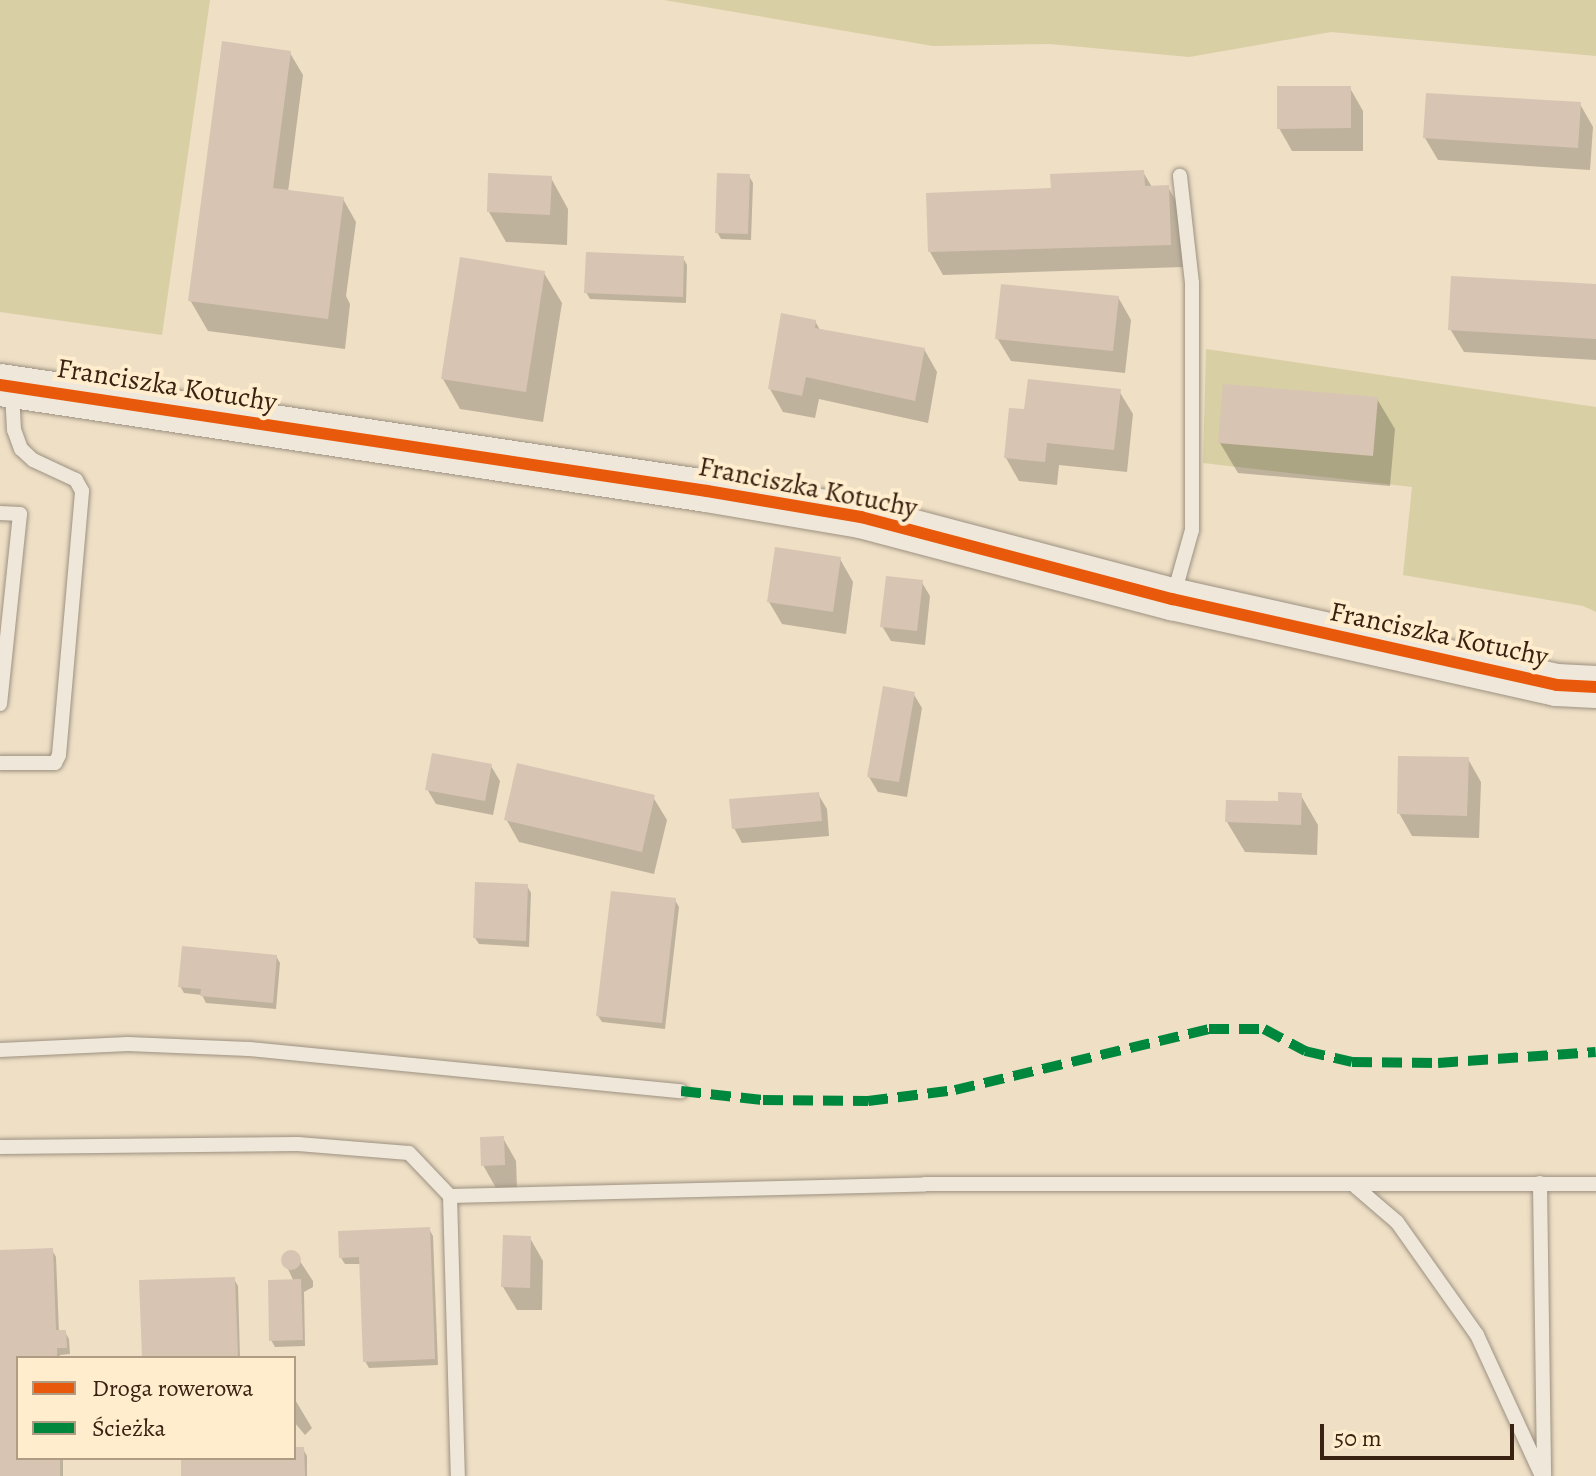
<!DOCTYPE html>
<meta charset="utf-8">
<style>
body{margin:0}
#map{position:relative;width:1596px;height:1476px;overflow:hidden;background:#eedfc5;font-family:Alegreya,serif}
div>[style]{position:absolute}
.green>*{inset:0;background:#d8cfa4}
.shadow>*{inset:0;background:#0003}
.building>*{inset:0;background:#d8c4b3}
.round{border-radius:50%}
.roads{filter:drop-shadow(0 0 2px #9d9181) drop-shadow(0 0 2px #9d9181)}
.lane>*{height:14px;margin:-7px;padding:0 7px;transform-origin:7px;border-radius:7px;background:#efe8da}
.secondary>*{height:42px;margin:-21px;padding:0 21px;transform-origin:21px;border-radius:21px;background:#efe8da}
.quiet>*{height:10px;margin-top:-5px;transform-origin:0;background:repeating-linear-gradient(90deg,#00873e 0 20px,transparent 0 30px)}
.cycleway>*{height:12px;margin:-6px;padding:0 6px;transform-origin:6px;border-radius:6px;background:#e8590c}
span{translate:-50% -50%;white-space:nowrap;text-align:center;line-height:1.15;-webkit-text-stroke:8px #ffedce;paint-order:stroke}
.street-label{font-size:28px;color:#392211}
.legend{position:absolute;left:16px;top:1356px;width:280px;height:104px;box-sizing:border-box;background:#ffedce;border:2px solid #b09c82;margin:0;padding:10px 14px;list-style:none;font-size:24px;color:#392211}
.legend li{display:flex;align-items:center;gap:16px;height:40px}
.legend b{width:40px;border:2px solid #b09c82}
.scale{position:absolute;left:1320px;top:1424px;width:194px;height:36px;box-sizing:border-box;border:4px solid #392211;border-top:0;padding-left:10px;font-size:24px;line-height:28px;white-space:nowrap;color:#392211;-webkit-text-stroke:6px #ffedce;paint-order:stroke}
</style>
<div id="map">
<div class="green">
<div style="clip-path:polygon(0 0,210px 0,162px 335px,0 312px)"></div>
<div style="clip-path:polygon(664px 0,1596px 0,1596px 56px,1331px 32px,1189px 57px,1050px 44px,933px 46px)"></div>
<div style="clip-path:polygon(1206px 349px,1596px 407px,1596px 612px,1583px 606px,1403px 575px,1412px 487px,1203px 463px)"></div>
</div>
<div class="shadow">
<div style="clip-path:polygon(290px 53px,303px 75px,288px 192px,343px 199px,356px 222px,346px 296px,350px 304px,345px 349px,208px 331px,190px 300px)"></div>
<div style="clip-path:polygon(1350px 88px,1363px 111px,1363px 151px,1292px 151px,1279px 128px)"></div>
<div style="clip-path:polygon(1580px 104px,1593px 127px,1590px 170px,1438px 160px,1425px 138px)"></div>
<div style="clip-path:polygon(1143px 172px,1152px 187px,1168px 187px,1181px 210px,1183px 267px,943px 275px,930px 252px)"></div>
<div style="clip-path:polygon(749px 176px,753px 183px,751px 240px,721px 239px,717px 232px)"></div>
<div style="clip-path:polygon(551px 178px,568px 209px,567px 245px,506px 242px,489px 212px)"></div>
<div style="clip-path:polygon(683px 258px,687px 265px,686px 303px,590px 299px,586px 292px)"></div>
<div style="clip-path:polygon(544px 273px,562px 303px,543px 422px,460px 409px,443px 379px)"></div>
<div style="clip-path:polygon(1596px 286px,1596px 360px,1464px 352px,1450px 329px)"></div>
<div style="clip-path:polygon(1118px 297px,1131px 320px,1125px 373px,1011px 361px,997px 338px)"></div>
<div style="clip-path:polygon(815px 321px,820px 330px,924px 349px,937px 372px,928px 423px,819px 399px,815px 418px,783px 412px,770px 389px)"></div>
<div style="clip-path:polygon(1119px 391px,1133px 414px,1127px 472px,1059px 465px,1057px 485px,1019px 481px,1006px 458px,1026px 412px)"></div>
<div style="clip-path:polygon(1377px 399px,1395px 429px,1390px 486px,1238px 473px,1220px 443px)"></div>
<div style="clip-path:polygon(840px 559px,853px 582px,846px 634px,782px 624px,769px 602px)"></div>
<div style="clip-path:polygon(921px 581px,930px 596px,925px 645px,891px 641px,882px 626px)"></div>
<div style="clip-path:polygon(913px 693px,922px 708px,907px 797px,878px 792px,869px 777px)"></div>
<div style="clip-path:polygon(1468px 759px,1481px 782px,1479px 838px,1412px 836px,1399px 813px)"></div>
<div style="clip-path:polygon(491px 766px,500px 781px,493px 815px,436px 804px,427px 789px)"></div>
<div style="clip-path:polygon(818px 794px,827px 809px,829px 836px,742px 843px,734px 828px)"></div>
<div style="clip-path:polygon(1300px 794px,1318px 825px,1317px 855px,1245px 852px,1227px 822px)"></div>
<div style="clip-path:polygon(653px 797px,667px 820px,654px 874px,519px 842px,506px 819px)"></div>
<div style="clip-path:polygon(527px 886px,531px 893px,529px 947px,479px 944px,475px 938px)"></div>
<div style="clip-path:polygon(675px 900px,679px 907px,665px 1029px,602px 1022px,598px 1016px)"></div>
<div style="clip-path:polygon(276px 956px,280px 963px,276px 1009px,206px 1003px,202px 995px,184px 993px,180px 986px)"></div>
<div style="clip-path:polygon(503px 1138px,516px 1161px,517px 1188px,496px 1188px,483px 1165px)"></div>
<div style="clip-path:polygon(429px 1229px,433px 1236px,438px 1365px,369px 1368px,365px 1361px,361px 1264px,345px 1264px,341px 1258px)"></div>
<div style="clip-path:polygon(530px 1238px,543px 1261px,542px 1310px,517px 1310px,503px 1287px)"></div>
<div style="clip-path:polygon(52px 1250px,56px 1257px,59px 1332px,65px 1332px,69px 1339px,70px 1354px,60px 1355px,60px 1358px,18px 1358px,18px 1458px,63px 1458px,63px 1476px,0 1476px,0 1280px)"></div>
<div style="clip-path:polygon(294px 1252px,313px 1281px,313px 1287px,304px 1292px,305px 1346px,275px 1347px,271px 1340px,294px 1282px,283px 1258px)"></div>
<div style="clip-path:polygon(234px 1279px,238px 1286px,240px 1358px,144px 1358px)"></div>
<div style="clip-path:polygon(294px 1398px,312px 1428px,305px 1435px,294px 1422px)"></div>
<div style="clip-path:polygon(294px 1449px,303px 1449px,307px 1456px,307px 1476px,183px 1476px,183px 1458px,294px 1458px)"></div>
</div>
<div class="building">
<div style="clip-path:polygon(222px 41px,291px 51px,273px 188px,344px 197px,328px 319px,188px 301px)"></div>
<div style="clip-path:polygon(1277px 86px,1351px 86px,1351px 128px,1277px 129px)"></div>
<div style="clip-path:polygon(1426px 93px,1581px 102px,1578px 148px,1423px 138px)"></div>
<div style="clip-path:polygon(1144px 170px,1145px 186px,1169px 185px,1171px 245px,928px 252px,926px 193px,1051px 188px,1050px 174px)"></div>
<div style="clip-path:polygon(488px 173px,552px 176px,550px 215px,487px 212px)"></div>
<div style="clip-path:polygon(717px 173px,750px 174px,748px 234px,715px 233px)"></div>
<div style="clip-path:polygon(586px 252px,684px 256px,683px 297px,584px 293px)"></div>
<div style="clip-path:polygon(460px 257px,545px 271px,526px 392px,441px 379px)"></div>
<div style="clip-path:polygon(1451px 276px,1596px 284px,1596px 339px,1448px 330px)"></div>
<div style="clip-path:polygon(1001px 284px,1119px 296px,1113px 351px,995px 339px)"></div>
<div style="clip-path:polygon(781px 313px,816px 320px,815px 328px,925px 348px,915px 401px,806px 377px,802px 396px,768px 389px)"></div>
<div style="clip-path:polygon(1028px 379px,1121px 389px,1114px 450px,1047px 443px,1045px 462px,1004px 458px,1009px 408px,1024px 409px)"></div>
<div style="clip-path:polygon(1223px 384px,1378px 397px,1373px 456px,1218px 443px)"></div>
<div style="clip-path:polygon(775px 547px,841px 557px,833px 612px,767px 602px)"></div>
<div style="clip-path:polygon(886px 576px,923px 580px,917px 631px,880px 627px)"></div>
<div style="clip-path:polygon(883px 686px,915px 692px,899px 782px,867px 777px)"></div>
<div style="clip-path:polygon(432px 753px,492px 764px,485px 801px,425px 790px)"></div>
<div style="clip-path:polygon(1398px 756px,1469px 757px,1467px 816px,1397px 814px)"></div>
<div style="clip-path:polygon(517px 763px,655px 795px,642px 852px,504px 820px)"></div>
<div style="clip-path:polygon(819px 792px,822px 821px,732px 829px,729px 799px)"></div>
<div style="clip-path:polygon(1278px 792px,1302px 793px,1301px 825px,1225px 822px,1226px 800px,1278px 801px)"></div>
<div style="clip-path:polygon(475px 882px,528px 884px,526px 941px,473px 938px)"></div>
<div style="clip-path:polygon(611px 891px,676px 898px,662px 1023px,596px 1016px)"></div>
<div style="clip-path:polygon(182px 946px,277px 955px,273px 1003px,200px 996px,201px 989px,178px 987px)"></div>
<div style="clip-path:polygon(504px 1136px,505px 1165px,481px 1166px,480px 1137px)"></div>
<div style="clip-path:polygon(430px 1227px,435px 1359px,363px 1362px,359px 1257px,339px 1258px,338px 1231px)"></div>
<div style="clip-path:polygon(503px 1235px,531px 1236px,530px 1288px,501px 1287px)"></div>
<div style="clip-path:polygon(53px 1248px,56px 1330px,66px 1330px,67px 1348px,57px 1348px,57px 1356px,53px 1358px,18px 1358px,18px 1458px,60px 1458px,60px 1476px,0 1476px,0 1250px)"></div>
<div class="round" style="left:281px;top:1250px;width:20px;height:20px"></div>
<div style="clip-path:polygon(235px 1277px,238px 1358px,142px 1358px,139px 1280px)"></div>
<div style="clip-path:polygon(301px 1279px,303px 1340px,269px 1341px,268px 1280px)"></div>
<div style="clip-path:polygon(294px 1447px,304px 1447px,305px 1476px,181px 1476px,181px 1458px,294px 1458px)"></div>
</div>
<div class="roads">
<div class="lane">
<div style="left:0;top:513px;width:20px;rotate:3deg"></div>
<div style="left:20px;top:514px;width:191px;rotate:96deg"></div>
<div style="left:1174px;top:594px;width:66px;rotate:-74.3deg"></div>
<div style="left:1192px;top:530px;width:247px;rotate:-90deg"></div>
<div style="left:1192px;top:283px;width:108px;rotate:-96.4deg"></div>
<div style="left:0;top:763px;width:55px"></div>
<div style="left:55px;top:763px;width:9px;rotate:-63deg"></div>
<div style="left:59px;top:755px;width:265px;rotate:-85deg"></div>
<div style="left:82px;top:491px;width:13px;rotate:-119deg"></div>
<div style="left:76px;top:480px;width:47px;rotate:-155.1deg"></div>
<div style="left:33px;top:460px;width:16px;rotate:-137deg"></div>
<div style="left:21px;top:449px;width:20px;rotate:-110deg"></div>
<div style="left:14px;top:430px;width:39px;rotate:-93deg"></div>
<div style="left:0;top:1050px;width:128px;rotate:-2.7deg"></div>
<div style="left:128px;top:1044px;width:121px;rotate:2.4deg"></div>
<div style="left:249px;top:1049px;width:434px;rotate:5.6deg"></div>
<div style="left:0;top:1147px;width:298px;rotate:-0.6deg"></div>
<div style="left:298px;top:1144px;width:111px;rotate:4.6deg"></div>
<div style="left:409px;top:1153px;width:59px;rotate:46.4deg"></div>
<div style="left:450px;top:1196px;width:475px;rotate:-1.4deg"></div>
<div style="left:925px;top:1184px;width:671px"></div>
<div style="left:1540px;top:1183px;width:293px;rotate:89.2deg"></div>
<div style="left:1356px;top:1187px;width:54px;rotate:40.5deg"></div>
<div style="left:1397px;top:1222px;width:138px;rotate:54.7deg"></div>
<div style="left:1477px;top:1335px;width:155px;rotate:65.3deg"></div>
<div style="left:450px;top:1196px;width:280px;rotate:88.4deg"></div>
</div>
<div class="secondary">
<div style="left:0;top:385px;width:715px;rotate:8.53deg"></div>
<div style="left:707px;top:491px;width:156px;rotate:9.6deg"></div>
<div style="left:861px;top:517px;width:322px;rotate:14.8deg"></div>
<div style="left:1172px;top:599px;width:394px;rotate:12.6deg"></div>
<div style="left:1557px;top:685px;width:39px;rotate:3deg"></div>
</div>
</div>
<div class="quiet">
<div style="left:681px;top:1091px;width:82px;rotate:6.3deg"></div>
<div style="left:763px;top:1100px;width:105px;rotate:0.5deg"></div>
<div style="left:868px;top:1101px;width:88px;rotate:-7.2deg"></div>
<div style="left:955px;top:1090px;width:261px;rotate:-13.5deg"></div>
<div style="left:1209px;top:1029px;width:55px"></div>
<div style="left:1264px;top:1029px;width:47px;rotate:28.2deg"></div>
<div style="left:1305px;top:1051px;width:48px;rotate:13.2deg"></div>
<div style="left:1352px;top:1062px;width:86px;rotate:0.7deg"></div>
<div style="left:1438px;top:1063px;width:158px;rotate:-4deg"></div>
</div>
<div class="cycleway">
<div style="left:0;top:385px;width:715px;rotate:8.53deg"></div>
<div style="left:707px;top:491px;width:156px;rotate:9.6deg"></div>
<div style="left:861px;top:517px;width:322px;rotate:14.8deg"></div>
<div style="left:1172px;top:599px;width:394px;rotate:12.6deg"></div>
<div style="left:1557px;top:685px;width:39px;rotate:3deg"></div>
</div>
<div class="street-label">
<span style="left:167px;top:385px;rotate:9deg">Franciszka Kotuchy</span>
<span style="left:808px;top:487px;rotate:11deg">Franciszka Kotuchy</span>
<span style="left:1439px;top:634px;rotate:12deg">Franciszka Kotuchy</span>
</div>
<ul class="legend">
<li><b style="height:10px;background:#e8590c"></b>Droga rowerowa</li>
<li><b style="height:10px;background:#00873e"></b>Ścieżka</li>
</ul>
<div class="scale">50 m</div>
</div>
